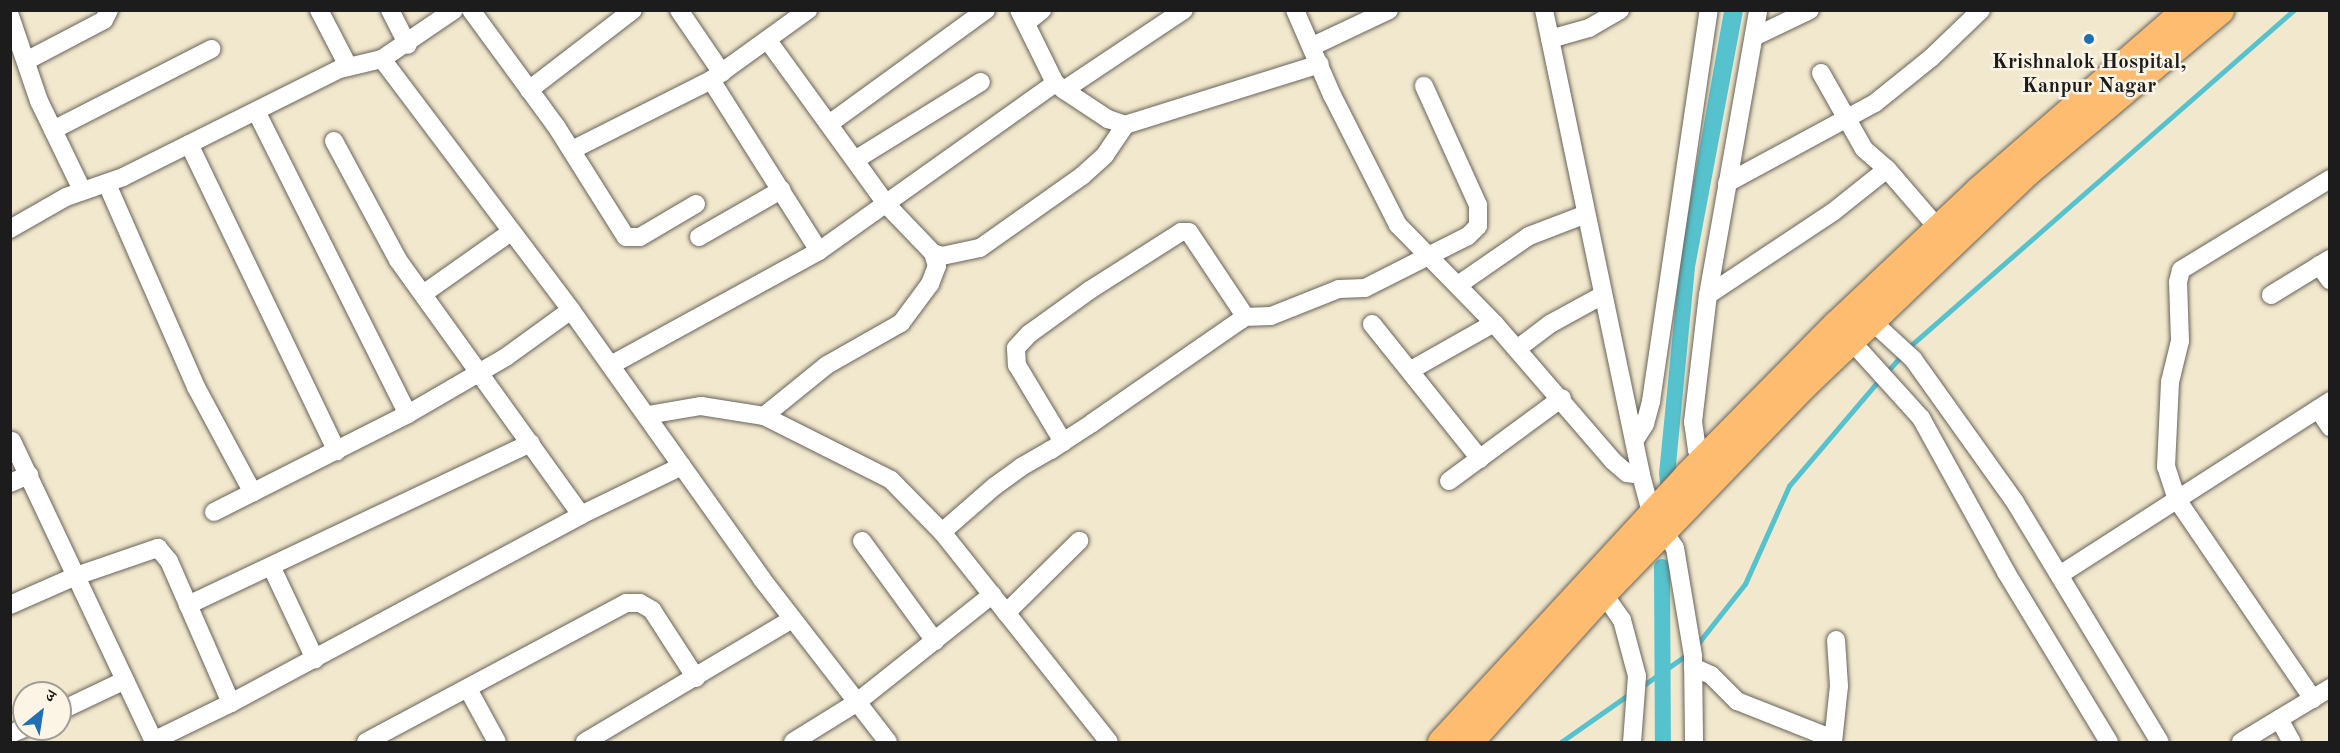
<!DOCTYPE html>
<meta charset="utf-8">
<style>
body{margin:0}
#map{position:relative;width:2340px;height:753px;overflow:hidden;background:#f2e8cd;font-family:"Old Standard TT","Noto Serif Devanagari",serif}
div>[style]{position:absolute}
.water>*{inset:0;background:#55c2cd}
.stream>*{height:4.5px;margin:-2.25px;padding:0 2.25px;transform-origin:2.25px;border-radius:2.25px;background:#55c2cd}
.canal>*{height:16px;margin:-8px;padding:0 8px;transform-origin:8px;border-radius:8px;background:#55c2cd}
.roads{filter:drop-shadow(0 0 2px #67635a) drop-shadow(0 0 2px #67635a)}
.minor>*{height:18px;margin:-9px;padding:0 9px;transform-origin:9px;border-radius:9px;background:#fff}
.highway>*{height:27px;margin:-13.5px;padding:0 13.5px;transform-origin:13.5px;border-radius:13.5px;background:#fdbc6f}
.dots>*{width:16px;height:16px;translate:-50% -50%;box-sizing:border-box;border:3px solid #fcf5e5;border-radius:50%}
span{translate:-50% -50%;white-space:nowrap;text-align:center;line-height:1.15;-webkit-text-stroke:5px #fcf5e5;paint-order:stroke}
.poi-label{font-size:21px;color:#1c1c1c;font-weight:700}
.frame{position:absolute;inset:0;border:12px solid #1c1c1c;pointer-events:none}
.north{position:absolute;left:12px;top:681px;width:60px;height:60px;box-sizing:border-box;background:#fcf5e5;border:2px solid #a29e95;border-radius:50%;rotate:30deg;font-size:16px;font-weight:700;line-height:24px;text-align:center;color:#1c1c1c}
.north::after{content:'';display:block;margin:auto;width:21px;height:27px;background:#1f6fb2;clip-path:polygon(50% 0,100% 100%,50% 72%,0 100%)}
</style>
<div id="map">
<div class="water">
<div style="clip-path:polygon(1724px 11px,1743px 11px,1695px 267px,1675px 475px,1661px 488px,1659px 474px,1680px 259px)"></div>
</div>
<div class="stream">
<div style="left:1908px;top:348px;width:513px;rotate:-41.21deg"></div>
<div style="left:1886px;top:373px;width:24px;rotate:-48deg"></div>
<div style="left:1696px;top:646px;width:79px;rotate:-51.7deg"></div>
<div style="left:1745px;top:584px;width:107px;rotate:-65.8deg"></div>
<div style="left:1789px;top:486px;width:140px;rotate:-49.6deg"></div>
<div style="left:1641px;top:687px;width:57px;rotate:-35.1deg"></div>
<div style="left:1561px;top:742px;width:85px;rotate:-35deg"></div>
</div>
<div class="canal">
<div style="left:1662px;top:567px;width:175px;rotate:89.7deg"></div>
</div>
<div class="roads">
<div class="minor">
<div style="left:319px;top:10px;width:63px;rotate:62.6deg"></div>
<div style="left:390px;top:10px;width:39px;rotate:63deg"></div>
<div style="left:471px;top:10px;width:144px;rotate:53.8deg"></div>
<div style="left:556px;top:126px;width:131px;rotate:57.8deg"></div>
<div style="left:626px;top:237px;width:14px"></div>
<div style="left:640px;top:237px;width:65px;rotate:-30.5deg"></div>
<div style="left:679px;top:10px;width:76px;rotate:55.7deg"></div>
<div style="left:1019px;top:10px;width:81px;rotate:63.7deg"></div>
<div style="left:1055px;top:83px;width:11px;rotate:38deg"></div>
<div style="left:1064px;top:90px;width:144px;rotate:-33.7deg"></div>
<div style="left:1295px;top:10px;width:93px;rotate:66.5deg"></div>
<div style="left:1332px;top:95px;width:146px;rotate:63.1deg"></div>
<div style="left:1398px;top:225px;width:137px;rotate:45.6deg"></div>
<div style="left:1494px;top:323px;width:182px;rotate:49.2deg"></div>
<div style="left:1613px;top:461px;width:18px;rotate:41deg"></div>
<div style="left:1627px;top:473px;width:14px;rotate:8deg"></div>
<div style="left:1544px;top:10px;width:475px;rotate:78.2deg"></div>
<div style="left:1641px;top:475px;width:39px;rotate:75deg"></div>
<div style="left:1651px;top:513px;width:42px;rotate:55.6deg"></div>
<div style="left:1675px;top:548px;width:109px;rotate:80.5deg"></div>
<div style="left:1693px;top:656px;width:86px;rotate:89.3deg"></div>
<div style="left:10px;top:16px;width:90px;rotate:71.2deg"></div>
<div style="left:39px;top:101px;width:99px;rotate:64.2deg"></div>
<div style="left:1026px;top:23px;width:21px;rotate:-39deg"></div>
<div style="left:1754px;top:37px;width:62px;rotate:-25.7deg"></div>
<div style="left:1550px;top:39px;width:41px;rotate:-15.8deg"></div>
<div style="left:1589px;top:28px;width:36px;rotate:-30deg"></div>
<div style="left:769px;top:42px;width:201px;rotate:54.1deg"></div>
<div style="left:887px;top:205px;width:66px;rotate:46.2deg"></div>
<div style="left:933px;top:253px;width:9px;rotate:18deg"></div>
<div style="left:942px;top:256px;width:39px;rotate:-12deg"></div>
<div style="left:980px;top:248px;width:125px;rotate:-35.2deg"></div>
<div style="left:1082px;top:176px;width:31px;rotate:-42deg"></div>
<div style="left:1105px;top:155px;width:36px;rotate:-56deg"></div>
<div style="left:1313px;top:46px;width:84px;rotate:-25.3deg"></div>
<div style="left:382px;top:59px;width:314px;rotate:53deg"></div>
<div style="left:571px;top:310px;width:330px;rotate:54.6deg"></div>
<div style="left:762px;top:579px;width:206px;rotate:52.3deg"></div>
<div style="left:26px;top:61px;width:88px;rotate:-27.7deg"></div>
<div style="left:104px;top:20px;width:11px;rotate:-63deg"></div>
<div style="left:1821px;top:73px;width:87px;rotate:60.5deg"></div>
<div style="left:1864px;top:149px;width:30px;rotate:41deg"></div>
<div style="left:1887px;top:169px;width:77px;rotate:49.2deg"></div>
<div style="left:711px;top:80px;width:202px;rotate:57.7deg"></div>
<div style="left:529px;top:90px;width:131px;rotate:-37.6deg"></div>
<div style="left:1064px;top:90px;width:53px;rotate:33.4deg"></div>
<div style="left:1108px;top:119px;width:18px;rotate:19deg"></div>
<div style="left:1125px;top:125px;width:204px;rotate:-17.4deg"></div>
<div style="left:256px;top:111px;width:339px;rotate:63.4deg"></div>
<div style="left:829px;top:124px;width:194px;rotate:-36deg"></div>
<div style="left:53px;top:130px;width:178px;rotate:-27.1deg"></div>
<div style="left:334px;top:141px;width:135px;rotate:61.7deg"></div>
<div style="left:398px;top:260px;width:314px;rotate:54.3deg"></div>
<div style="left:189px;top:144px;width:341px;rotate:64.3deg"></div>
<div style="left:572px;top:150px;width:156px;rotate:-26.7deg"></div>
<div style="left:711px;top:80px;width:120px;rotate:-35.8deg"></div>
<div style="left:855px;top:160px;width:148px;rotate:-31.8deg"></div>
<div style="left:1727px;top:183px;width:168px;rotate:-28.4deg"></div>
<div style="left:1875px;top:103px;width:73px;rotate:-38.9deg"></div>
<div style="left:1932px;top:57px;width:68px;rotate:-43.8deg"></div>
<div style="left:107px;top:184px;width:222px;rotate:66.3deg"></div>
<div style="left:196px;top:387px;width:120px;rotate:61.7deg"></div>
<div style="left:10px;top:229px;width:64px;rotate:-29.7deg"></div>
<div style="left:66px;top:197px;width:60px;rotate:-19.3deg"></div>
<div style="left:123px;top:177px;width:242px;rotate:-26.5deg"></div>
<div style="left:340px;top:69px;width:43px;rotate:-13.4deg"></div>
<div style="left:382px;top:59px;width:87px;rotate:-34.2deg"></div>
<div style="left:699px;top:237px;width:95px;rotate:-29.8deg"></div>
<div style="left:2319px;top:265px;width:19px;rotate:54deg"></div>
<div style="left:1458px;top:285px;width:86px;rotate:-34.6deg"></div>
<div style="left:1529px;top:236px;width:61px;rotate:-21.1deg"></div>
<div style="left:423px;top:294px;width:108px;rotate:-35.2deg"></div>
<div style="left:1708px;top:295px;width:150px;rotate:-33.6deg"></div>
<div style="left:1833px;top:212px;width:69px;rotate:-38.5deg"></div>
<div style="left:2271px;top:295px;width:69px;rotate:-31.4deg"></div>
<div style="left:1864px;top:314px;width:67px;rotate:42.6deg"></div>
<div style="left:1913px;top:359px;width:176px;rotate:54.5deg"></div>
<div style="left:2015px;top:502px;width:280px;rotate:58.9deg"></div>
<div style="left:1243px;top:317px;width:28px;rotate:-2deg"></div>
<div style="left:1271px;top:316px;width:73px;rotate:-21.7deg"></div>
<div style="left:1339px;top:289px;width:26px;rotate:-2deg"></div>
<div style="left:1365px;top:288px;width:115px;rotate:-26.8deg"></div>
<div style="left:1468px;top:236px;width:14px;rotate:-45deg"></div>
<div style="left:1478px;top:226px;width:21px;rotate:-90deg"></div>
<div style="left:1478px;top:205px;width:131px;rotate:-114.4deg"></div>
<div style="left:1372px;top:324px;width:173px;rotate:51.3deg"></div>
<div style="left:1844px;top:333px;width:115px;rotate:47.8deg"></div>
<div style="left:1921px;top:418px;width:176px;rotate:61.1deg"></div>
<div style="left:2006px;top:572px;width:199px;rotate:58.8deg"></div>
<div style="left:1517px;top:349px;width:41px;rotate:-37.1deg"></div>
<div style="left:1550px;top:324px;width:60px;rotate:-28.7deg"></div>
<div style="left:611px;top:365px;width:237px;rotate:-28.7deg"></div>
<div style="left:819px;top:251px;width:290px;rotate:-35.4deg"></div>
<div style="left:1411px;top:370px;width:95px;rotate:-29.5deg"></div>
<div style="left:2318px;top:409px;width:22px;rotate:56deg"></div>
<div style="left:648px;top:415px;width:54px;rotate:-9.6deg"></div>
<div style="left:701px;top:406px;width:64px;rotate:9deg"></div>
<div style="left:764px;top:416px;width:142px;rotate:26.7deg"></div>
<div style="left:891px;top:480px;width:73px;rotate:45.6deg"></div>
<div style="left:942px;top:532px;width:268px;rotate:51.5deg"></div>
<div style="left:764px;top:416px;width:81px;rotate:-39deg"></div>
<div style="left:827px;top:365px;width:85px;rotate:-29.6deg"></div>
<div style="left:901px;top:323px;width:49px;rotate:-53.4deg"></div>
<div style="left:930px;top:284px;width:19px;rotate:-69deg"></div>
<div style="left:937px;top:266px;width:14px;rotate:-107deg"></div>
<div style="left:12px;top:441px;width:333px;rotate:64.7deg"></div>
<div style="left:1634px;top:441px;width:20px;rotate:-57deg"></div>
<div style="left:1645px;top:424px;width:24px;rotate:-75deg"></div>
<div style="left:1651px;top:401px;width:395px;rotate:-81.6deg"></div>
<div style="left:1703px;top:457px;width:9px;rotate:-131deg"></div>
<div style="left:1697px;top:450px;width:28px;rotate:-98deg"></div>
<div style="left:1693px;top:422px;width:128px;rotate:-83.3deg"></div>
<div style="left:1708px;top:295px;width:289px;rotate:-80deg"></div>
<div style="left:1449px;top:481px;width:140px;rotate:-36.3deg"></div>
<div style="left:10px;top:483px;width:21px;rotate:-23deg"></div>
<div style="left:214px;top:512px;width:217px;rotate:-26.8deg"></div>
<div style="left:408px;top:414px;width:113px;rotate:-30.2deg"></div>
<div style="left:506px;top:357px;width:80px;rotate:-35.9deg"></div>
<div style="left:942px;top:532px;width:70px;rotate:-41deg"></div>
<div style="left:995px;top:486px;width:32px;rotate:-36deg"></div>
<div style="left:1021px;top:467px;width:34px;rotate:-30deg"></div>
<div style="left:1051px;top:450px;width:14px;rotate:-34deg"></div>
<div style="left:1063px;top:442px;width:35px;rotate:-33deg"></div>
<div style="left:1092px;top:423px;width:181px;rotate:-34.7deg"></div>
<div style="left:1241px;top:320px;width:7px;rotate:-74deg"></div>
<div style="left:1243px;top:313px;width:97px;rotate:-123.7deg"></div>
<div style="left:1189px;top:232px;width:8px;rotate:180deg"></div>
<div style="left:1181px;top:232px;width:108px;rotate:147.5deg"></div>
<div style="left:1090px;top:290px;width:75px;rotate:144.2deg"></div>
<div style="left:1029px;top:334px;width:19px;rotate:133deg"></div>
<div style="left:1016px;top:348px;width:17px;rotate:87deg"></div>
<div style="left:1017px;top:365px;width:90px;rotate:59.1deg"></div>
<div style="left:862px;top:541px;width:124px;rotate:53.9deg"></div>
<div style="left:272px;top:568px;width:101px;rotate:64.7deg"></div>
<div style="left:2061px;top:574px;width:320px;rotate:-32.7deg"></div>
<div style="left:1603px;top:593px;width:33px;rotate:55deg"></div>
<div style="left:1622px;top:620px;width:58px;rotate:75deg"></div>
<div style="left:1637px;top:676px;width:66px;rotate:94.3deg"></div>
<div style="left:10px;top:605px;width:72px;rotate:-23.7deg"></div>
<div style="left:76px;top:576px;width:87px;rotate:-18.9deg"></div>
<div style="left:158px;top:548px;width:17px;rotate:50deg"></div>
<div style="left:169px;top:561px;width:155px;rotate:66.4deg"></div>
<div style="left:188px;top:605px;width:379px;rotate:-25.3deg"></div>
<div style="left:1006px;top:613px;width:103px;rotate:-44.6deg"></div>
<div style="left:1693px;top:667px;width:20px;rotate:24deg"></div>
<div style="left:1711px;top:675px;width:37px;rotate:45deg"></div>
<div style="left:1737px;top:701px;width:103px;rotate:21.6deg"></div>
<div style="left:468px;top:689px;width:60px;rotate:61.3deg"></div>
<div style="left:2313px;top:699px;width:241px;rotate:-124.3deg"></div>
<div style="left:2177px;top:500px;width:35px;rotate:-108deg"></div>
<div style="left:2166px;top:467px;width:85px;rotate:-87.3deg"></div>
<div style="left:2170px;top:382px;width:42px;rotate:-76.3deg"></div>
<div style="left:2180px;top:341px;width:59px;rotate:-91.9deg"></div>
<div style="left:2178px;top:282px;width:12px;rotate:-76deg"></div>
<div style="left:2181px;top:270px;width:175px;rotate:-31.4deg"></div>
<div style="left:60px;top:711px;width:72px;rotate:-25.5deg"></div>
<div style="left:2279px;top:719px;width:26px;rotate:61deg"></div>
<div style="left:10px;top:734px;width:15px;rotate:-23deg"></div>
<div style="left:153px;top:741px;width:87px;rotate:-26deg"></div>
<div style="left:231px;top:703px;width:397px;rotate:-28.2deg"></div>
<div style="left:581px;top:515px;width:112px;rotate:-25.9deg"></div>
<div style="left:366px;top:742px;width:295px;rotate:-28.1deg"></div>
<div style="left:626px;top:603px;width:14px"></div>
<div style="left:640px;top:603px;width:14px;rotate:30deg"></div>
<div style="left:652px;top:610px;width:81px;rotate:57.1deg"></div>
<div style="left:585px;top:742px;width:241px;rotate:-30.7deg"></div>
<div style="left:793px;top:742px;width:74px;rotate:-31.8deg"></div>
<div style="left:856px;top:703px;width:174px;rotate:-38.5deg"></div>
<div style="left:1833px;top:742px;width:56px;rotate:-83.9deg"></div>
<div style="left:1839px;top:686px;width:46px;rotate:-93.7deg"></div>
<div style="left:2241px;top:742px;width:104px;rotate:-31.2deg"></div>
</div>
<div class="highway">
<div style="left:1441px;top:742px;width:363px;rotate:-47.3deg"></div>
<div style="left:1687px;top:475px;width:212px;rotate:-45.4deg"></div>
<div style="left:1836px;top:324px;width:195px;rotate:-43.3deg"></div>
<div style="left:1978px;top:190px;width:274px;rotate:-41deg"></div>
<div style="left:1469px;top:742px;width:200px;rotate:-48deg"></div>
<div style="left:1603px;top:593px;width:289px;rotate:-46deg"></div>
<div style="left:1804px;top:385px;width:308px;rotate:-43.7deg"></div>
<div style="left:2027px;top:172px;width:252px;rotate:-40deg"></div>
</div>
</div>
<div class="dots">
<div style="left:2089px;top:39px;background:#1f6fb2"></div>
</div>
<div class="poi-label">
<span style="left:2089px;top:75px">Krishnalok Hospital,<br>Kanpur Nagar</span>
</div>
<div class="frame"></div>
<div class="north">उ</div>
</div>
